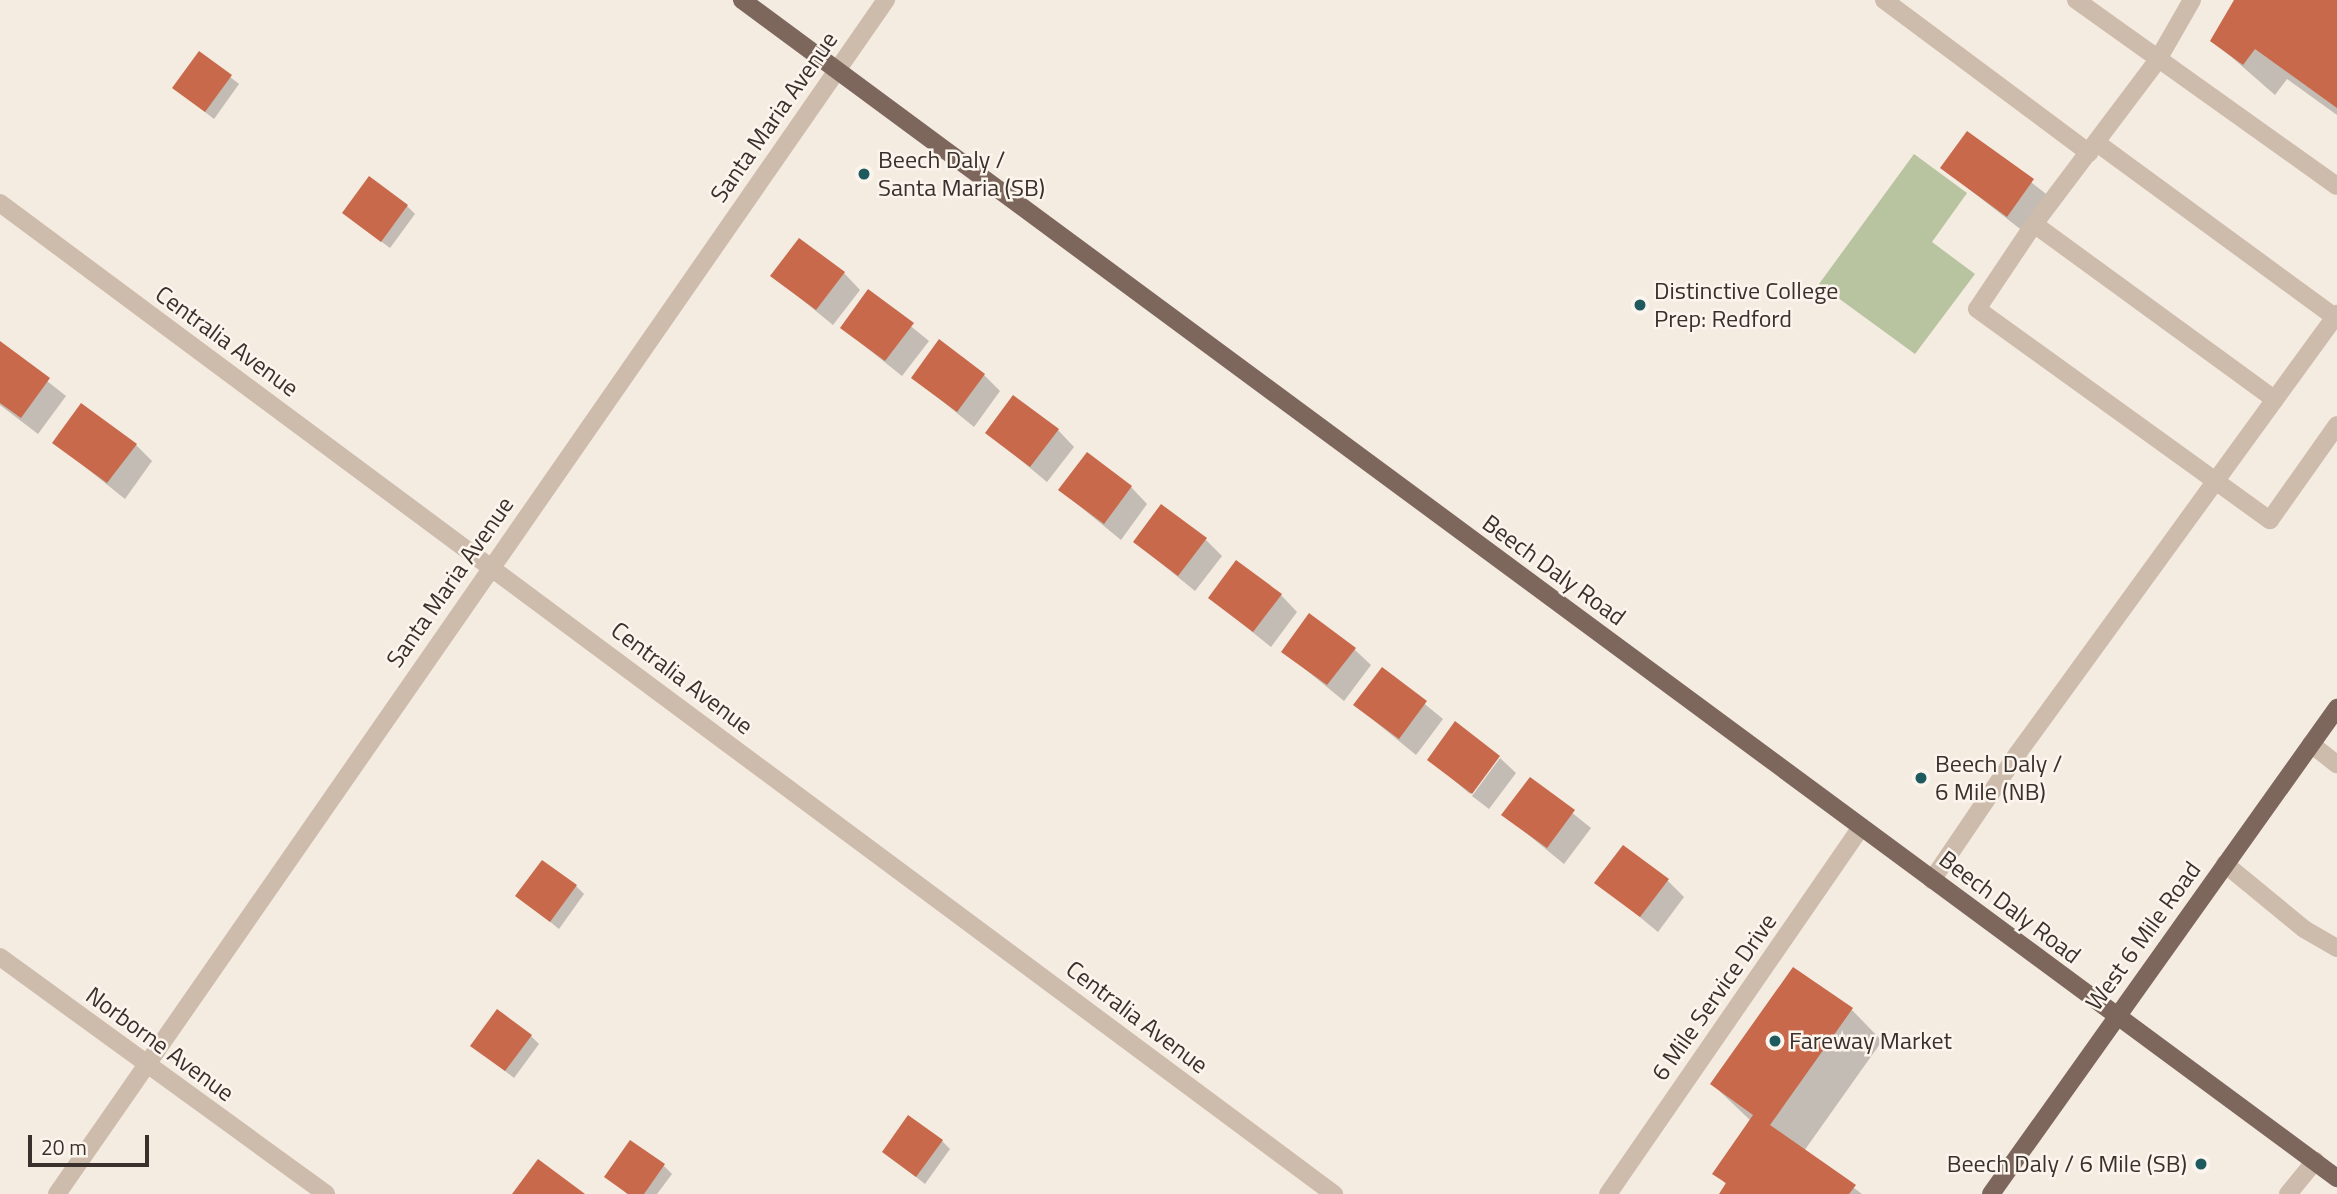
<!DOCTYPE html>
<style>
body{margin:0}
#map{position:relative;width:2337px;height:1194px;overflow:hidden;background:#f4ebe1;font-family:"Titillium Web",sans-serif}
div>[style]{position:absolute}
.green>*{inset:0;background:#b8c4a0}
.shadow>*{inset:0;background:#0003}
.building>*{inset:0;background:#c8694b}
.minor>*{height:18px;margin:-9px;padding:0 9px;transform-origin:9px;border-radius:9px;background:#cdbbac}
.major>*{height:18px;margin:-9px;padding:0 9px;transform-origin:9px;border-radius:9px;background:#7d675c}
.dots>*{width:19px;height:19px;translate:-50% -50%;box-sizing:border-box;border:4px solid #fbf5ee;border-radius:50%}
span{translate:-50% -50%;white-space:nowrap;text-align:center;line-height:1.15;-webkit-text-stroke:5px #fbf5ee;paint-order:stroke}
.street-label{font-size:24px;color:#3b302b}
.poi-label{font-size:24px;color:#3b302b}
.left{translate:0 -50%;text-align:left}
.right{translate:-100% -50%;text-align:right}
.scale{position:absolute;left:28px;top:1135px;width:121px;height:32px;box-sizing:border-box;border:4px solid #3b302b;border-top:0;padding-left:9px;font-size:21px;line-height:24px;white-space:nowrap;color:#3b302b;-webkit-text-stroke:5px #fbf5ee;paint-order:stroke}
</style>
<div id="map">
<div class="green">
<div style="clip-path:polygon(1914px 154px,1967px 193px,1932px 242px,1975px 274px,1915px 354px,1819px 284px)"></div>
</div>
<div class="shadow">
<div style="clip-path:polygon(2240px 0,2337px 0,2337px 115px,2287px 79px,2275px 95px,2212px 40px)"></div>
<div style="clip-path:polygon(200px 53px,239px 84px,214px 119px,174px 88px)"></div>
<div style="clip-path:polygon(1968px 133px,2050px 197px,2024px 232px,1942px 168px)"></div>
<div style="clip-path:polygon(407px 206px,415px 214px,390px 248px,352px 220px)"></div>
<div style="clip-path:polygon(844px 273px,860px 290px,833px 325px,773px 276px)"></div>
<div style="clip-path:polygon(869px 292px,929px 341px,902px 376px,842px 328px)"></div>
<div style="clip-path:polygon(0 344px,66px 396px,38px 434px,0 405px)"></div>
<div style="clip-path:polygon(984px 375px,1000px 391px,974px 427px,914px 378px)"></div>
<div style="clip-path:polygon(1058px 430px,1074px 447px,1047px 482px,987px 432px)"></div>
<div style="clip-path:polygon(54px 442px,136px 445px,152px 461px,125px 499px)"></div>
<div style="clip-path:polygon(1131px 487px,1147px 504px,1121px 540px,1060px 490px)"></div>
<div style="clip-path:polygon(1206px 540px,1222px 556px,1195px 591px,1135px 542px)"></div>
<div style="clip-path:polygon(1281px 595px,1297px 612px,1271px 647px,1210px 598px)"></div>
<div style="clip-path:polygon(1354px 649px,1371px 665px,1344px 701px,1283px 651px)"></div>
<div style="clip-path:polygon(1382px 669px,1443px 719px,1416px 755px,1355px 705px)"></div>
<div style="clip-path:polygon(1497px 757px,1470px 794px,1429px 759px)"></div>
<div style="clip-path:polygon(1500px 758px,1516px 773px,1489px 809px,1472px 796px)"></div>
<div style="clip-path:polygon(1530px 779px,1591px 828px,1564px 864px,1503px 814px)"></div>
<div style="clip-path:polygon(1667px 880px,1684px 897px,1658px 932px,1597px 882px)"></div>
<div style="clip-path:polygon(576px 886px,584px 894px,559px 929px,518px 896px)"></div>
<div style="clip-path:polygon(1852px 1010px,1882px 1041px,1804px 1151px,1862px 1194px,1721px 1194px,1727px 1185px,1715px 1173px,1751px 1121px,1712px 1084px)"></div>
<div style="clip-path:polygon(531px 1036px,539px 1044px,514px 1078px,473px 1046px)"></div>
<div style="clip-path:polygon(942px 1141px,950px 1149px,925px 1184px,884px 1152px)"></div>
<div style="clip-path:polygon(664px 1166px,672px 1174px,657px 1194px,627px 1194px,606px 1176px)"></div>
</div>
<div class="building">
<div style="clip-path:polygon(2234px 0,2337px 0,2337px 108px,2255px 49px,2243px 65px,2210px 41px)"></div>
<div style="clip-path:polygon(199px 51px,232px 75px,205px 112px,172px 88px)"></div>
<div style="clip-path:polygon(1967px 131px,2034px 179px,2007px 217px,1940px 168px)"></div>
<div style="clip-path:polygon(369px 176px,408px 205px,381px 242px,342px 213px)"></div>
<div style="clip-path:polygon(799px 238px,845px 272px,816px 310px,770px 276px)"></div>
<div style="clip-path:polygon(868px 289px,914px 323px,885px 361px,840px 328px)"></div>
<div style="clip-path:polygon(939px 339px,985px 374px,957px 412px,911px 378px)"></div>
<div style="clip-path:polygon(0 341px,50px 378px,21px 418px,0 403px)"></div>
<div style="clip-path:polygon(1013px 395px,1059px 429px,1030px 467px,985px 433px)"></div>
<div style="clip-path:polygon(81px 403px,137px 444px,107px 483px,52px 443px)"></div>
<div style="clip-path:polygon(1087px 452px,1132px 486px,1104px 524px,1058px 490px)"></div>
<div style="clip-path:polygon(1161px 504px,1207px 538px,1178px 576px,1133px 542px)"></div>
<div style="clip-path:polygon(1236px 560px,1282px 594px,1253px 632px,1208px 598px)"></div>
<div style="clip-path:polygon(1309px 613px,1356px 648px,1327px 685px,1281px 652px)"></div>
<div style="clip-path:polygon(1382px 667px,1427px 701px,1399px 739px,1353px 705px)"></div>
<div style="clip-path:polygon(1455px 721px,1500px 756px,1472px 794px,1427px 760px)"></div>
<div style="clip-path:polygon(1530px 777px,1575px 810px,1547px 848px,1501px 815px)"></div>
<div style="clip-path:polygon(1623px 845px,1669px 879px,1640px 917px,1594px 883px)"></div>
<div style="clip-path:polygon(542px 860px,577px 885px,550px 922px,515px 896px)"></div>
<div style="clip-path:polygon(1793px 967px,1853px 1008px,1770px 1125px,1856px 1185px,1849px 1194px,1719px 1194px,1726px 1183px,1712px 1174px,1753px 1115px,1710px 1084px)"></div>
<div style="clip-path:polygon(497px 1009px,532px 1035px,505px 1071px,470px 1046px)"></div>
<div style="clip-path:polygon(908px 1115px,943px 1140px,916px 1177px,882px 1152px)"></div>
<div style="clip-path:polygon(630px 1140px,665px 1164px,644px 1194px,628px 1194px,604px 1177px)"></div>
<div style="clip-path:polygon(538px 1159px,585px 1194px,512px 1194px)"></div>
</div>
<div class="minor">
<div style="left:1884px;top:0;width:256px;rotate:36.7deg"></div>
<div style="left:2076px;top:0;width:320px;rotate:35.5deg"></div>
<div style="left:2192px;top:0;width:70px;rotate:119.8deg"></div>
<div style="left:2157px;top:61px;width:204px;rotate:127deg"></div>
<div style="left:2034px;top:224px;width:102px;rotate:123.8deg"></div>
<div style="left:1977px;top:309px;width:361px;rotate:35.8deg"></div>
<div style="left:2270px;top:520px;width:116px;rotate:-54.8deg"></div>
<div style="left:2097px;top:143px;width:295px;rotate:36.2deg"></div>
<div style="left:0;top:203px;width:1662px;rotate:36.61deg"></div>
<div style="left:2034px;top:224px;width:298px;rotate:36.1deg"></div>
<div style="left:2311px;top:744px;width:33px;rotate:38deg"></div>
<div style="left:2225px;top:864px;width:102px;rotate:39.4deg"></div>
<div style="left:2304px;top:929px;width:38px;rotate:30deg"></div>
<div style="left:1932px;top:880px;width:153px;rotate:-55.9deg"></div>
<div style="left:2018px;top:753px;width:543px;rotate:-54deg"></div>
<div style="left:0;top:957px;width:403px;rotate:36deg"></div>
<div style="left:57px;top:1194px;width:1454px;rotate:-55.23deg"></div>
<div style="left:1608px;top:1194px;width:446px;rotate:-55.4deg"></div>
<div style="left:2288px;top:1194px;width:43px;rotate:-50.7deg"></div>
</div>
<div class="major">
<div style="left:742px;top:0;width:1983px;rotate:36.45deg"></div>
<div style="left:1991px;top:1194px;width:597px;rotate:-54.55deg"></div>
</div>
<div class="dots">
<div style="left:864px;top:174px;background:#1f5a5e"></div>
<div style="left:1640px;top:305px;background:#1f5a5e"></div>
<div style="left:1921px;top:778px;background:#1f5a5e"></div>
<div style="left:1775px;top:1041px;background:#1f5a5e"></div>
<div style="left:2201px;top:1164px;background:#1f5a5e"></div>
</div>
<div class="street-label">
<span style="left:774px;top:117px;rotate:-55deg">Santa Maria Avenue</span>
<span style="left:227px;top:341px;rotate:36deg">Centralia Avenue</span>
<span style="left:1554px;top:570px;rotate:36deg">Beech Daly Road</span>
<span style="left:450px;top:582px;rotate:-55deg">Santa Maria Avenue</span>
<span style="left:682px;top:678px;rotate:37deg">Centralia Avenue</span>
<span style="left:2010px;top:907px;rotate:37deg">Beech Daly Road</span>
<span style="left:2143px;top:936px;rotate:-54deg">West 6 Mile Road</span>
<span style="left:1714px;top:997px;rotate:-55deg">6 Mile Service Drive</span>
<span style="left:1137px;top:1017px;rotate:37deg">Centralia Avenue</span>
<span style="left:160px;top:1044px;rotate:36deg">Norborne Avenue</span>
</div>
<div class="poi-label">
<span class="left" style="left:878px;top:174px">Beech Daly /<br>Santa Maria (SB)</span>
<span class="left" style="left:1654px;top:305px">Distinctive College<br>Prep: Redford</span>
<span class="left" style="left:1935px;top:778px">Beech Daly /<br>6 Mile (NB)</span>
<span class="left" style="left:1789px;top:1041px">Fareway Market</span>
<span class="right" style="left:2187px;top:1164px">Beech Daly / 6 Mile (SB)</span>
</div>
<div class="scale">20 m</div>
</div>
